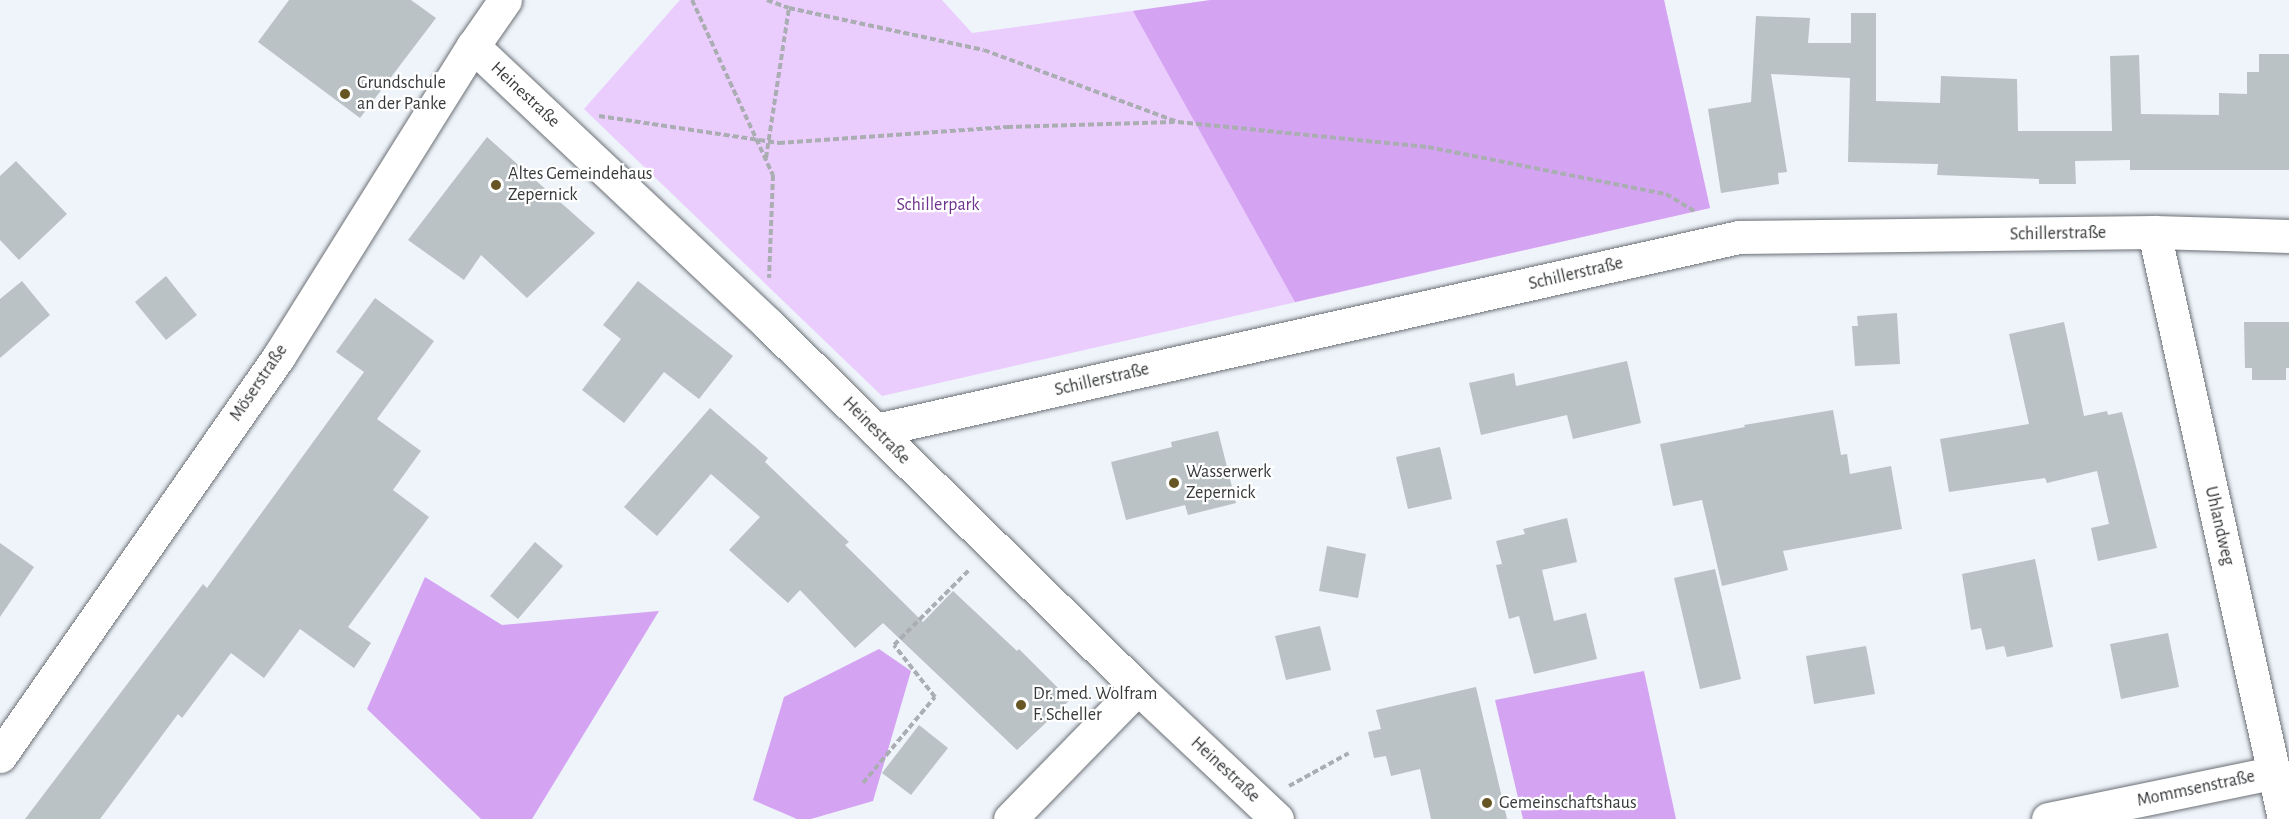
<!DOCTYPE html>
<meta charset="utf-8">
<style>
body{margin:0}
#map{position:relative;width:2289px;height:819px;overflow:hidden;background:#eef4fa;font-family:"Alegreya Sans",sans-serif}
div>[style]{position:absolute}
.green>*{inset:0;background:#eacdfd}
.forest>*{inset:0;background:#d4a3f2}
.building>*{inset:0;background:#bac2c5}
.path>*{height:4px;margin-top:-2px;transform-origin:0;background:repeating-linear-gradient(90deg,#aaaeb3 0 6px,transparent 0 9px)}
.roads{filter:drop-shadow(0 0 2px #6b7075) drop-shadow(0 0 2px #6b7075)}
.minor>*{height:33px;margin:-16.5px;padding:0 16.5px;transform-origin:16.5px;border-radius:16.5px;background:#fff}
.dots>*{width:16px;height:16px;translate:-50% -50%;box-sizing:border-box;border:3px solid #fff;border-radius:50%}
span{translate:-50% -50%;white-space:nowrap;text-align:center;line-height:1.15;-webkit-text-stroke:4.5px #fff;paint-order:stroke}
.poi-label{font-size:18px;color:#37393b}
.left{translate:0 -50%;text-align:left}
.street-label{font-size:18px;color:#37393b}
.park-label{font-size:18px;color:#6e338e}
</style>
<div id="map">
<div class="green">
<div style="clip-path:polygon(680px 0,942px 0,972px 33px,1211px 0,1664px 0,1710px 208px,882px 396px,584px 109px)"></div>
</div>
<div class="forest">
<div style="clip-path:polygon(1211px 0,1664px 0,1710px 208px,1295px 302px,1133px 11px)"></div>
<div style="clip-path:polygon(425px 577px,502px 625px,659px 611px,532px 819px,481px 819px,367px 709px)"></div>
<div style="clip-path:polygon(879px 649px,911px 671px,873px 801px,811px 819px,797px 819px,753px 800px,784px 697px)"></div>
<div style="clip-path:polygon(1644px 671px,1676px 819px,1523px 819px,1495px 700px)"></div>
</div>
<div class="building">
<div style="clip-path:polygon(289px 0,411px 0,436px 18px,360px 118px,258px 42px)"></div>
<div style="clip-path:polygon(1851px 13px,1876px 13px,1876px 101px,1940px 103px,1941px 76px,2017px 79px,2018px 131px,2112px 131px,2110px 56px,2139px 55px,2141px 114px,2219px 115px,2219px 93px,2247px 94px,2247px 72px,2259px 72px,2259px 54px,2289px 54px,2289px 170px,2130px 170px,2130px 160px,2075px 161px,2076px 184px,2039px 184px,2039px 179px,1937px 175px,1938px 164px,1848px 162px,1850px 78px,1771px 74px,1787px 172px,1778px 173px,1779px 184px,1721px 193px,1708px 109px,1751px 102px,1756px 16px,1810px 18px,1808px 43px,1851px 43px)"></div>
<div style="clip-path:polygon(487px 137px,595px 233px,527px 298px,481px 255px,464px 280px,408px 240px)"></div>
<div style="clip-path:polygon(16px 161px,67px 214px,19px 260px,0 240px,0 176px)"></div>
<div style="clip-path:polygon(166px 276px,197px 315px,166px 340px,135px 302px)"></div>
<div style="clip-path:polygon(22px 281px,50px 315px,0 358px,0 299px)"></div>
<div style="clip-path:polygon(638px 281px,733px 356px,699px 399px,664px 372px,624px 423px,582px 390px,621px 339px,603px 325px)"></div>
<div style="clip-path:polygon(375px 298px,434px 341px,377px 419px,421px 451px,393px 490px,429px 517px,348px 627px,371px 643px,354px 668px,300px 629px,264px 678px,231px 653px,182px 718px,178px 714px,100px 819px,25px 819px,203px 584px,207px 588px,364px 372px,336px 352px)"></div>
<div style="clip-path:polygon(1897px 313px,1900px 364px,1855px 366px,1852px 326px,1858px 326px,1857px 316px)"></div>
<div style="clip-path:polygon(2064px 322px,2084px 416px,2107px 411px,2108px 415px,2122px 412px,2157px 548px,2098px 561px,2091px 528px,2109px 524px,2097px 471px,2047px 483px,2045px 478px,1949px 492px,1940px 439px,2029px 424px,2009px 334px)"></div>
<div style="clip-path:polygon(2244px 322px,2289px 322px,2289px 368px,2286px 368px,2286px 380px,2252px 380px,2252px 368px,2245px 368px)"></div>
<div style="clip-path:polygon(1627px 361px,1641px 423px,1573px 439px,1567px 415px,1481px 435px,1469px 383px,1514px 373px,1516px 386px)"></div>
<div style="clip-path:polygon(710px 408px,768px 458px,765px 462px,849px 542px,845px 545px,923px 622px,953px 591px,1017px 651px,1019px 649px,1070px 700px,1017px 750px,883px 623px,855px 648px,800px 590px,788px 603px,729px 550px,760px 517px,711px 474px,657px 536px,624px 507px)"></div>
<div style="clip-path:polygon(1833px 410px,1841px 455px,1847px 454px,1850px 474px,1891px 466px,1902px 529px,1783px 551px,1788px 570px,1722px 586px,1702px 500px,1673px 506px,1660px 444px,1745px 427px,1744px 425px)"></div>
<div style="clip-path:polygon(1218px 431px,1236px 503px,1188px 515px,1185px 505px,1126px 520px,1111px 462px,1172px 447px,1171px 442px)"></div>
<div style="clip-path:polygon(1440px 447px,1452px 499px,1408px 509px,1396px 457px)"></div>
<div style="clip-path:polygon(1567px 518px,1577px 562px,1542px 570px,1554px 621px,1586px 613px,1597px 659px,1534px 674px,1519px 616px,1509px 619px,1496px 565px,1502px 564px,1496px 541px,1525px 534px,1523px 529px)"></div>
<div style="clip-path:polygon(535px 542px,563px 566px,518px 619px,490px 596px)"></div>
<div style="clip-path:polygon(0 543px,34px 567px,0 617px)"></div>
<div style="clip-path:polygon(1327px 546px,1366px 554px,1358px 598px,1319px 591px)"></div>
<div style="clip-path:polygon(2035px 559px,2053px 647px,2007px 657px,2004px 646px,1986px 650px,1981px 628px,1971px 630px,1962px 574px)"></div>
<div style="clip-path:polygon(1715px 569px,1741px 679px,1700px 689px,1674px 578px)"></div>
<div style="clip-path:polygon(1320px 626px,1331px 670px,1286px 680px,1275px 636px)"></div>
<div style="clip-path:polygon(2168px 633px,2179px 687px,2121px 699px,2110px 644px)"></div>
<div style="clip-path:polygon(1866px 646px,1875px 694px,1814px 704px,1806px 656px)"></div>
<div style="clip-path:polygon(1476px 687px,1507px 819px,1431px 819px,1420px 769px,1391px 776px,1386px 756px,1374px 758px,1368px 732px,1381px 729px,1376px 710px)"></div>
<div style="clip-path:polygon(919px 725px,948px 748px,911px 795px,882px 773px)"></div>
</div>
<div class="path">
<div style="left:692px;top:0;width:193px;rotate:65.2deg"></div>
<div style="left:773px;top:175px;width:103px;rotate:92.2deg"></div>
<div style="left:767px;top:0;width:23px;rotate:20deg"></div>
<div style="left:789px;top:8px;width:199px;rotate:12.2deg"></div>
<div style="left:984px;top:50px;width:207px;rotate:20.4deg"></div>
<div style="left:1178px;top:122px;width:251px;rotate:5.7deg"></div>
<div style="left:1428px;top:147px;width:243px;rotate:11.2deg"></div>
<div style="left:1666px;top:194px;width:33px;rotate:31deg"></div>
<div style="left:599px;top:116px;width:182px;rotate:8.5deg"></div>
<div style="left:779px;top:143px;width:229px;rotate:-4deg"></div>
<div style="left:1007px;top:127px;width:167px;rotate:-1.7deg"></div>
<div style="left:766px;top:158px;width:152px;rotate:-81.3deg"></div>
<div style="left:863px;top:783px;width:112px;rotate:-50.1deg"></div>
<div style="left:935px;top:697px;width:66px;rotate:-128.3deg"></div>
<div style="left:894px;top:645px;width:106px;rotate:-45deg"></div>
<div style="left:1289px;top:786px;width:68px;rotate:-28.8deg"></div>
</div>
<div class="roads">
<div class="minor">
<div style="left:473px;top:46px;width:405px;rotate:43.3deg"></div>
<div style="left:768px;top:324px;width:519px;rotate:44.53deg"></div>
<div style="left:1138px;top:688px;width:191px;rotate:43.3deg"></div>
<div style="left:2154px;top:232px;width:601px;rotate:77.51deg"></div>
<div style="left:876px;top:430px;width:884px;rotate:-12.61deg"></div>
<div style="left:1739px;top:237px;width:415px;rotate:-0.7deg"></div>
<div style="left:2154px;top:232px;width:135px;rotate:1.7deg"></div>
<div style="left:0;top:756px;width:488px;rotate:-55.1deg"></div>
<div style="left:279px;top:356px;width:366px;rotate:-58deg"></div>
<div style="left:473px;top:46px;width:56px;rotate:-55.2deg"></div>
<div style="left:1010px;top:819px;width:183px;rotate:-45.7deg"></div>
<div style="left:2048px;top:819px;width:230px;rotate:-11.6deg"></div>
</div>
</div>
<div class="dots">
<div style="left:345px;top:94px;background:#675624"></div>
<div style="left:496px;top:185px;background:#675624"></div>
<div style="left:1174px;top:483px;background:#675624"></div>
<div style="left:1021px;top:705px;background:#675624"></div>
<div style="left:1487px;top:803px;background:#675624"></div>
</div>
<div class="poi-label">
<span class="left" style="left:357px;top:94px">Grundschule<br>an der Panke</span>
<span class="left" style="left:508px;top:185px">Altes Gemeindehaus<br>Zepernick</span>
<span class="left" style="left:1186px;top:483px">Wasserwerk<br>Zepernick</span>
<span class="left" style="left:1033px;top:705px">Dr. med. Wolfram<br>F. Scheller</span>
<span class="left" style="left:1499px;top:803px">Gemeinschaftshaus</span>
</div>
<div class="street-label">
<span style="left:525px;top:95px;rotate:43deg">Heinestraße</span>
<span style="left:2058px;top:234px;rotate:-1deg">Schillerstraße</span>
<span style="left:1576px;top:274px;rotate:-13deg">Schillerstraße</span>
<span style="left:1102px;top:380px;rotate:-13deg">Schillerstraße</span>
<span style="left:259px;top:383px;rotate:-56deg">Möserstraße</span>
<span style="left:876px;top:431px;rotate:45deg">Heinestraße</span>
<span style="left:2219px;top:526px;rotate:77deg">Uhlandweg</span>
<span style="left:1225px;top:770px;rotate:43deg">Heinestraße</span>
<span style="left:2196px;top:789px;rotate:-12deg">Mommsenstraße</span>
</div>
<div class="park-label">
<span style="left:938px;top:205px">Schillerpark</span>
</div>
</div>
